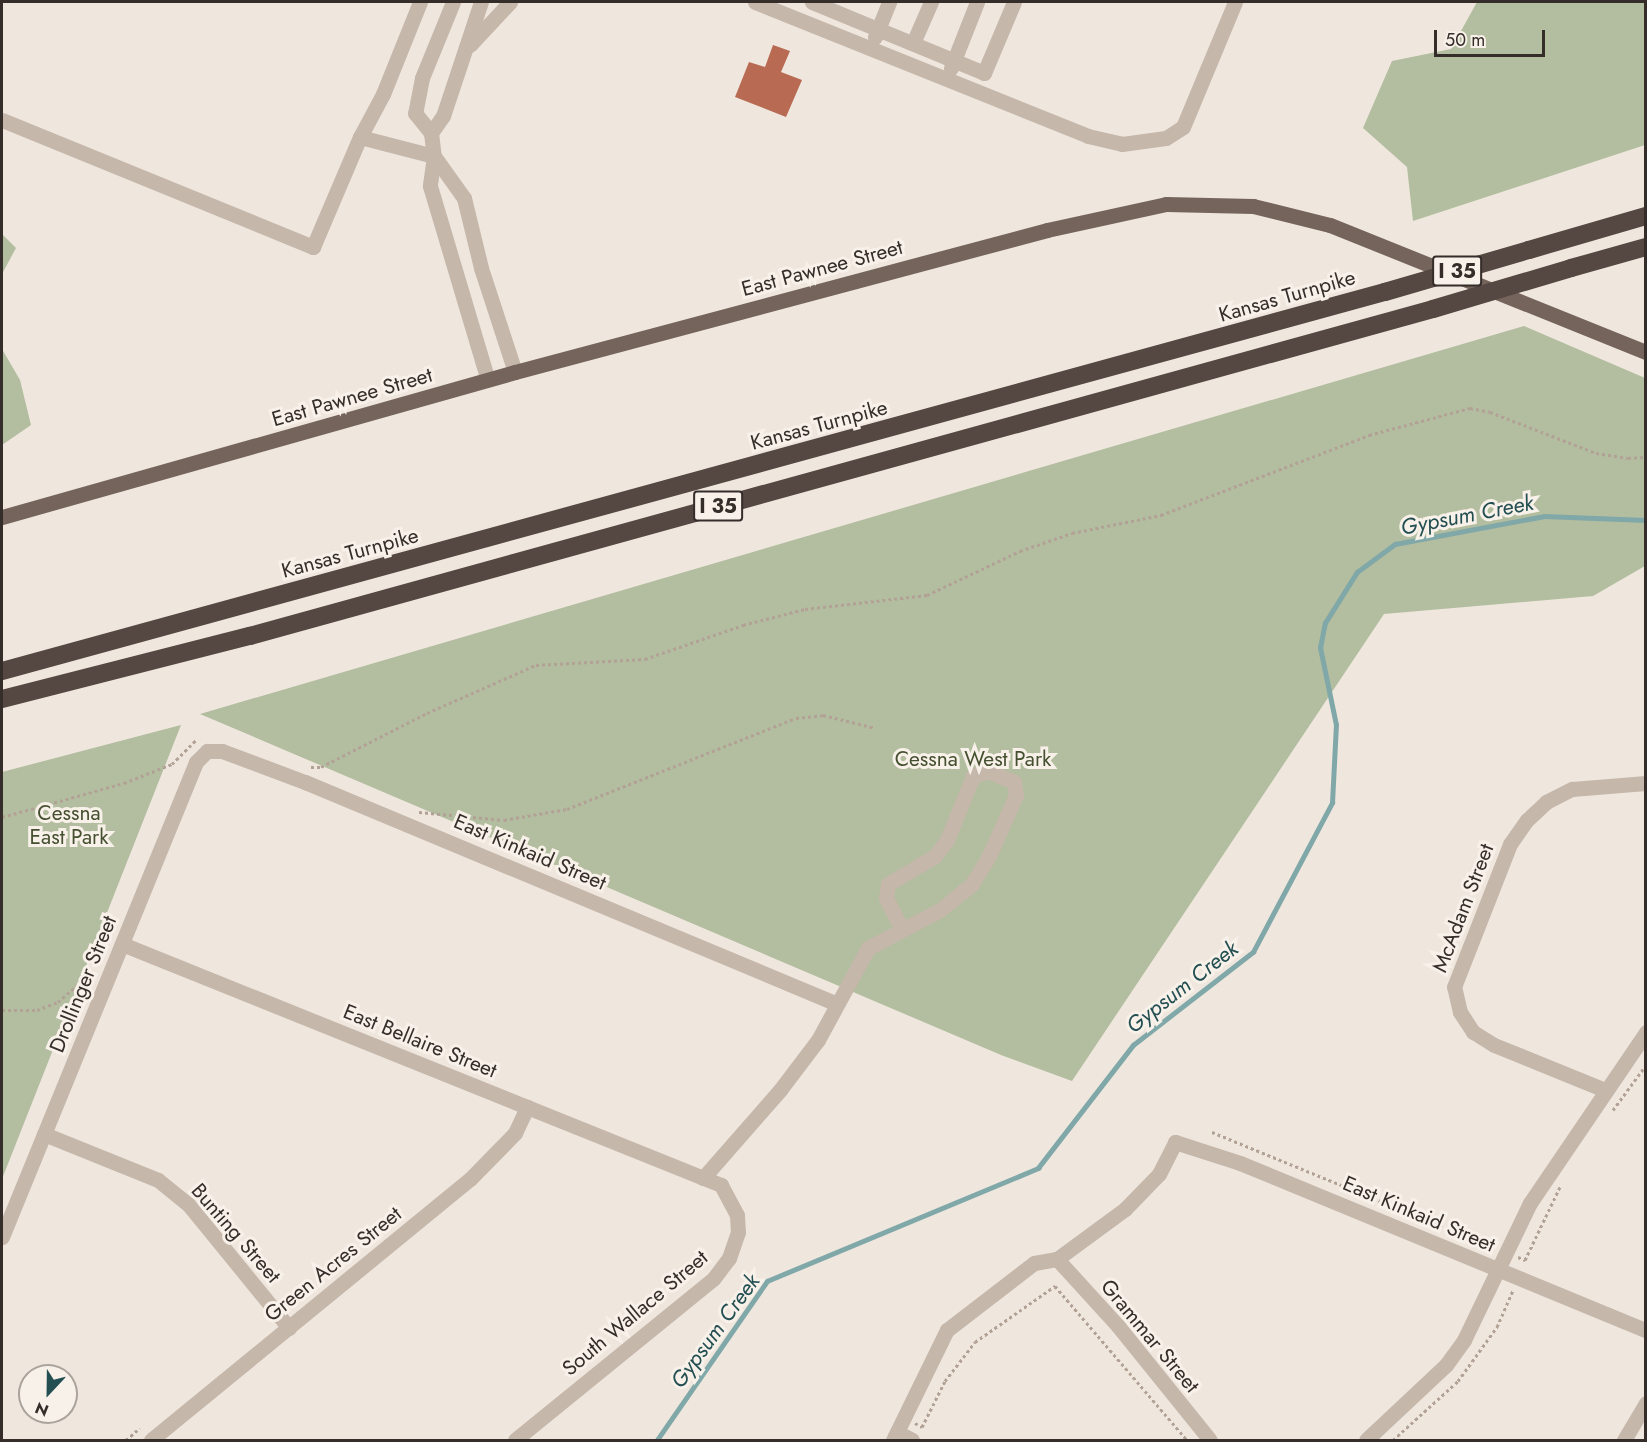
<!DOCTYPE html>
<style>
body{margin:0}
#map{position:relative;width:1647px;height:1442px;overflow:hidden;background:#efe7de;font-family:Jost,sans-serif}
div>[style]{position:absolute}
.green>*{inset:0;background:#b3bd9f}
.stream>*{height:4.5px;margin:-2.25px;padding:0 2.25px;transform-origin:2.25px;border-radius:2.25px;background:#80a8a9}
.building>*{inset:0;background:#b86a53}
.path>*{height:3px;margin-top:-1.5px;transform-origin:0;background:repeating-linear-gradient(90deg,#b2a195 0 3px,transparent 0 6px)}
.minor>*{height:15px;margin:-7.5px;padding:0 7.5px;transform-origin:7.5px;border-radius:7.5px;background:#c6b7ab}
.major>*{height:15px;margin:-7.5px;padding:0 7.5px;transform-origin:7.5px;border-radius:7.5px;background:#75645c}
.highway>*{height:18px;margin:-9px;padding:0 9px;transform-origin:9px;border-radius:9px;background:#554741}
.highway-bridge>*{height:18px;margin:-9px;padding:0 9px;transform-origin:9px;border-radius:9px;background:#554741}
span{translate:-50% -50%;white-space:nowrap;text-align:center;line-height:1.15;-webkit-text-stroke:6px #f8f1e9;paint-order:stroke}
.shield-label span{padding:2px 4px;background:#f8f1e9;border:2px solid;border-radius:4px;-webkit-text-stroke-width:0}
.shield-label{font-size:20px;color:#352d29;font-weight:700}
.street-label{font-size:21px;color:#352d29}
.park-label{font-size:21px;color:#455030}
.water-label{font-size:22px;color:#234f52;font-style:italic}
.frame{position:absolute;inset:0;border:3px solid #352d29;pointer-events:none}
.north{position:absolute;left:18px;top:1364px;width:60px;height:60px;box-sizing:border-box;background:#f8f1e9;border:2px solid #aaa39c;border-radius:50%;rotate:202deg;font-size:16px;font-weight:700;line-height:24px;text-align:center;color:#352d29}
.north::after{content:'';display:block;margin:auto;width:21px;height:27px;background:#234f52;clip-path:polygon(50% 0,100% 100%,50% 72%,0 100%)}
.scale{position:absolute;left:1434px;top:30px;width:111px;height:27px;box-sizing:border-box;border:3px solid #352d29;border-top:0;padding-left:8px;font-size:18px;line-height:21px;white-space:nowrap;color:#352d29;-webkit-text-stroke:4px #f8f1e9;paint-order:stroke}
</style>
<div id="map">
<div class="green">
<div style="clip-path:polygon(1477px 2px,1645px 2px,1645px 145px,1413px 221px,1407px 167px,1363px 128px,1392px 61px,1451px 49px)"></div>
<div style="clip-path:polygon(2px 234px,16px 248px,2px 274px)"></div>
<div style="clip-path:polygon(1524px 326px,1645px 378px,1645px 566px,1593px 596px,1384px 614px,1072px 1081px,1001px 1055px,200px 714px)"></div>
<div style="clip-path:polygon(2px 349px,20px 380px,31px 425px,2px 445px)"></div>
<div style="clip-path:polygon(181px 725px,2px 1179px,2px 772px)"></div>
</div>
<div class="stream">
<div style="left:657px;top:1440px;width:193px;rotate:-55.3deg"></div>
<div style="left:767px;top:1281px;width:294px;rotate:-22.6deg"></div>
<div style="left:1038px;top:1168px;width:155px;rotate:-52.3deg"></div>
<div style="left:1133px;top:1045px;width:152px;rotate:-37.8deg"></div>
<div style="left:1253px;top:952px;width:169px;rotate:-62.1deg"></div>
<div style="left:1332px;top:803px;width:78px;rotate:-87.1deg"></div>
<div style="left:1336px;top:725px;width:79px;rotate:-101.7deg"></div>
<div style="left:1320px;top:648px;width:25px;rotate:-79deg"></div>
<div style="left:1325px;top:623px;width:60px;rotate:-57.9deg"></div>
<div style="left:1357px;top:572px;width:47px;rotate:-36.4deg"></div>
<div style="left:1395px;top:544px;width:152px;rotate:-10.6deg"></div>
<div style="left:1544px;top:516px;width:102px;rotate:2.2deg"></div>
</div>
<div class="building">
<div style="clip-path:polygon(773px 45px,790px 51px,781px 72px,802px 80px,786px 117px,735px 97px,749px 62px,765px 67px)"></div>
</div>
<div class="path">
<div style="left:311px;top:767px;width:10px"></div>
<div style="left:321px;top:767px;width:119px;rotate:-27deg"></div>
<div style="left:427px;top:713px;width:119px;rotate:-23.8deg"></div>
<div style="left:536px;top:665px;width:109px;rotate:-3.2deg"></div>
<div style="left:645px;top:659px;width:104px;rotate:-19.1deg"></div>
<div style="left:743px;top:625px;width:64px;rotate:-14.5deg"></div>
<div style="left:805px;top:609px;width:123px;rotate:-6.5deg"></div>
<div style="left:927px;top:595px;width:103px;rotate:-25.3deg"></div>
<div style="left:1020px;top:551px;width:55px;rotate:-19.1deg"></div>
<div style="left:1072px;top:533px;width:91px;rotate:-11.4deg"></div>
<div style="left:1161px;top:515px;width:223px;rotate:-21deg"></div>
<div style="left:1369px;top:435px;width:105px;rotate:-15deg"></div>
<div style="left:1470px;top:408px;width:20px;rotate:11deg"></div>
<div style="left:1490px;top:412px;width:114px;rotate:21.1deg"></div>
<div style="left:1596px;top:453px;width:32px;rotate:9deg"></div>
<div style="left:1628px;top:458px;width:18px;rotate:-3deg"></div>
<div style="left:419px;top:812px;width:85px;rotate:5.4deg"></div>
<div style="left:504px;top:820px;width:64px;rotate:-9.9deg"></div>
<div style="left:567px;top:809px;width:246px;rotate:-21.7deg"></div>
<div style="left:796px;top:718px;width:27px;rotate:-6deg"></div>
<div style="left:823px;top:715px;width:54px;rotate:14deg"></div>
<div style="left:2px;top:817px;width:127px;rotate:-15.6deg"></div>
<div style="left:124px;top:783px;width:52px;rotate:-21.6deg"></div>
<div style="left:172px;top:764px;width:35px;rotate:-45deg"></div>
<div style="left:2px;top:1010px;width:35px"></div>
<div style="left:37px;top:1010px;width:22px;rotate:-21deg"></div>
<div style="left:58px;top:1002px;width:48px;rotate:-41.6deg"></div>
<div style="left:1613px;top:1110px;width:56px;rotate:-53.7deg"></div>
<div style="left:1212px;top:1132px;width:303px;rotate:22.3deg"></div>
<div style="left:1518px;top:1257px;width:8px;rotate:23deg"></div>
<div style="left:1525px;top:1260px;width:81px;rotate:-64.4deg"></div>
<div style="left:915px;top:1423px;width:8px;rotate:30deg"></div>
<div style="left:922px;top:1427px;width:51px;rotate:-63.4deg"></div>
<div style="left:945px;top:1381px;width:49px;rotate:-52.4deg"></div>
<div style="left:975px;top:1342px;width:98px;rotate:-35deg"></div>
<div style="left:1055px;top:1286px;width:203px;rotate:49.4deg"></div>
<div style="left:126px;top:1440px;width:18px;rotate:-41deg"></div>
<div style="left:1393px;top:1440px;width:88px;rotate:-42.2deg"></div>
<div style="left:1458px;top:1381px;width:67px;rotate:-54.2deg"></div>
<div style="left:1497px;top:1327px;width:40px;rotate:-66.6deg"></div>
</div>
<div class="minor">
<div style="left:420px;top:2px;width:99px;rotate:111.9deg"></div>
<div style="left:383px;top:94px;width:49px;rotate:118.1deg"></div>
<div style="left:360px;top:137px;width:76px;rotate:14.4deg"></div>
<div style="left:434px;top:156px;width:52px;rotate:54.5deg"></div>
<div style="left:464px;top:198px;width:72px;rotate:76.3deg"></div>
<div style="left:481px;top:268px;width:109px;rotate:71.9deg"></div>
<div style="left:453px;top:2px;width:82px;rotate:112.2deg"></div>
<div style="left:422px;top:78px;width:36px;rotate:101deg"></div>
<div style="left:415px;top:113px;width:26px;rotate:51deg"></div>
<div style="left:431px;top:133px;width:23px;rotate:83deg"></div>
<div style="left:434px;top:156px;width:30px;rotate:98deg"></div>
<div style="left:430px;top:186px;width:202px;rotate:73.4deg"></div>
<div style="left:755px;top:2px;width:359px;rotate:21.9deg"></div>
<div style="left:1088px;top:136px;width:35px;rotate:13deg"></div>
<div style="left:1122px;top:144px;width:44px;rotate:-7.8deg"></div>
<div style="left:1166px;top:138px;width:20px;rotate:-33deg"></div>
<div style="left:1183px;top:127px;width:135px;rotate:-67.4deg"></div>
<div style="left:812px;top:2px;width:186px;rotate:22.4deg"></div>
<div style="left:984px;top:73px;width:77px;rotate:-67.1deg"></div>
<div style="left:875px;top:37px;width:38px;rotate:-68deg"></div>
<div style="left:913px;top:43px;width:45px;rotate:-66.3deg"></div>
<div style="left:470px;top:45px;width:59px;rotate:-47.1deg"></div>
<div style="left:951px;top:68px;width:71px;rotate:-68.5deg"></div>
<div style="left:2px;top:120px;width:336px;rotate:22.2deg"></div>
<div style="left:313px;top:247px;width:120px;rotate:-66.9deg"></div>
<div style="left:431px;top:133px;width:21px;rotate:-55deg"></div>
<div style="left:443px;top:116px;width:120px;rotate:-71.6deg"></div>
<div style="left:122px;top:944px;width:646px;rotate:21.92deg"></div>
<div style="left:721px;top:1185px;width:34px;rotate:62deg"></div>
<div style="left:737px;top:1215px;width:17px;rotate:87deg"></div>
<div style="left:738px;top:1232px;width:28px;rotate:109deg"></div>
<div style="left:729px;top:1258px;width:26px;rotate:127deg"></div>
<div style="left:713px;top:1279px;width:255px;rotate:140.9deg"></div>
<div style="left:1605px;top:1090px;width:120px;rotate:-157.9deg"></div>
<div style="left:1494px;top:1045px;width:25px;rotate:-148deg"></div>
<div style="left:1473px;top:1032px;width:24px;rotate:-123deg"></div>
<div style="left:1460px;top:1012px;width:26px;rotate:-103deg"></div>
<div style="left:1454px;top:987px;width:154px;rotate:-68.6deg"></div>
<div style="left:1510px;top:844px;width:29px;rotate:-55deg"></div>
<div style="left:1527px;top:820px;width:26px;rotate:-43deg"></div>
<div style="left:1546px;top:802px;width:29px;rotate:-27deg"></div>
<div style="left:1572px;top:789px;width:74px;rotate:-4.6deg"></div>
<div style="left:44px;top:1134px;width:123px;rotate:22deg"></div>
<div style="left:158px;top:1180px;width:38px;rotate:39deg"></div>
<div style="left:188px;top:1204px;width:160px;rotate:50.8deg"></div>
<div style="left:703px;top:1178px;width:117px;rotate:-48.8deg"></div>
<div style="left:780px;top:1090px;width:63px;rotate:-52.8deg"></div>
<div style="left:818px;top:1040px;width:105px;rotate:-61.5deg"></div>
<div style="left:868px;top:948px;width:81px;rotate:-27.8deg"></div>
<div style="left:940px;top:910px;width:41px;rotate:-39.1deg"></div>
<div style="left:972px;top:884px;width:33px;rotate:-59deg"></div>
<div style="left:989px;top:856px;width:67px;rotate:-66.1deg"></div>
<div style="left:1016px;top:795px;width:13px;rotate:-99deg"></div>
<div style="left:1014px;top:782px;width:28px;rotate:-157deg"></div>
<div style="left:988px;top:771px;width:16px;rotate:162deg"></div>
<div style="left:973px;top:776px;width:69px;rotate:112.1deg"></div>
<div style="left:947px;top:840px;width:20px;rotate:127deg"></div>
<div style="left:935px;top:856px;width:55px;rotate:149.2deg"></div>
<div style="left:888px;top:884px;width:14px;rotate:98deg"></div>
<div style="left:886px;top:898px;width:34px;rotate:63deg"></div>
<div style="left:2px;top:1237px;width:513px;rotate:-67.78deg"></div>
<div style="left:196px;top:762px;width:16px;rotate:-45deg"></div>
<div style="left:207px;top:751px;width:15px"></div>
<div style="left:222px;top:751px;width:89px;rotate:20.5deg"></div>
<div style="left:305px;top:782px;width:574px;rotate:22.64deg"></div>
<div style="left:1057px;top:1259px;width:91px;rotate:47.7deg"></div>
<div style="left:1118px;top:1326px;width:146px;rotate:51.1deg"></div>
<div style="left:897px;top:1432px;width:17px;rotate:28deg"></div>
<div style="left:151px;top:1440px;width:412px;rotate:-39.3deg"></div>
<div style="left:470px;top:1179px;width:64px;rotate:-45.6deg"></div>
<div style="left:515px;top:1133px;width:29px;rotate:-65deg"></div>
<div style="left:893px;top:1440px;width:123px;rotate:-63.9deg"></div>
<div style="left:947px;top:1330px;width:110px;rotate:-37.6deg"></div>
<div style="left:1034px;top:1263px;width:23px;rotate:-10deg"></div>
<div style="left:1057px;top:1259px;width:84px;rotate:-36.3deg"></div>
<div style="left:1125px;top:1209px;width:49px;rotate:-45.8deg"></div>
<div style="left:1159px;top:1174px;width:36px;rotate:-63deg"></div>
<div style="left:1175px;top:1142px;width:68px;rotate:17.9deg"></div>
<div style="left:1240px;top:1163px;width:439px;rotate:22.4deg"></div>
<div style="left:1366px;top:1440px;width:110px;rotate:-43.2deg"></div>
<div style="left:1446px;top:1365px;width:31px;rotate:-54deg"></div>
<div style="left:1464px;top:1340px;width:152px;rotate:-64.3deg"></div>
<div style="left:1530px;top:1203px;width:207px;rotate:-55.8deg"></div>
<div style="left:1624px;top:1440px;width:43px;rotate:-59.3deg"></div>
</div>
<div class="major">
<div style="left:2px;top:517px;width:533px;rotate:-15.78deg"></div>
<div style="left:515px;top:372px;width:551px;rotate:-14.94deg"></div>
<div style="left:1047px;top:230px;width:122px;rotate:-12.3deg"></div>
<div style="left:1166px;top:204px;width:87px;rotate:1.3deg"></div>
<div style="left:1253px;top:206px;width:79px;rotate:13.9deg"></div>
<div style="left:1330px;top:225px;width:341px;rotate:21.9deg"></div>
</div>
<div class="highway">
<div style="left:1529px;top:250px;width:122px;rotate:-16.2deg"></div>
<div style="left:1571px;top:268px;width:78px;rotate:-15.6deg"></div>
<div style="left:2px;top:671px;width:1434px;rotate:-15.33deg"></div>
<div style="left:2px;top:699px;width:256px;rotate:-14.3deg"></div>
<div style="left:250px;top:636px;width:1227px;rotate:-15.45deg"></div>
</div>
<div class="highway-bridge">
<div style="left:1385px;top:292px;width:150px;rotate:-16.3deg"></div>
<div style="left:1433px;top:309px;width:144px;rotate:-16.5deg"></div>
</div>
<div class="shield-label">
<span style="left:1457px;top:271px">I 35</span>
<span style="left:718px;top:506px">I 35</span>
</div>
<div class="street-label">
<span style="left:822px;top:268px;rotate:-15deg">East Pawnee Street</span>
<span style="left:1287px;top:296px;rotate:-16deg">Kansas Turnpike</span>
<span style="left:352px;top:397px;rotate:-16deg">East Pawnee Street</span>
<span style="left:819px;top:425px;rotate:-15deg">Kansas Turnpike</span>
<span style="left:350px;top:553px;rotate:-15deg">Kansas Turnpike</span>
<span style="left:530px;top:852px;rotate:23deg">East Kinkaid Street</span>
<span style="left:1463px;top:908px;rotate:-69deg">McAdam Street</span>
<span style="left:83px;top:984px;rotate:-68deg">Drollinger Street</span>
<span style="left:420px;top:1041px;rotate:22deg">East Bellaire Street</span>
<span style="left:1419px;top:1214px;rotate:23deg">East Kinkaid Street</span>
<span style="left:236px;top:1233px;rotate:49deg">Bunting Street</span>
<span style="left:333px;top:1264px;rotate:-39deg">Green Acres Street</span>
<span style="left:635px;top:1313px;rotate:-40deg">South Wallace Street</span>
<span style="left:1150px;top:1336px;rotate:50deg">Grammar Street</span>
</div>
<div class="park-label">
<span style="left:973px;top:759px">Cessna West Park</span>
<span style="left:69px;top:825px">Cessna<br>East Park</span>
</div>
<div class="water-label">
<span style="left:1467px;top:515px;rotate:-11deg">Gypsum Creek</span>
<span style="left:1182px;top:987px;rotate:-38deg">Gypsum Creek</span>
<span style="left:715px;top:1331px;rotate:-54deg">Gypsum Creek</span>
</div>
<div class="frame"></div>
<div class="north">N</div>
<div class="scale">50 m</div>
</div>
